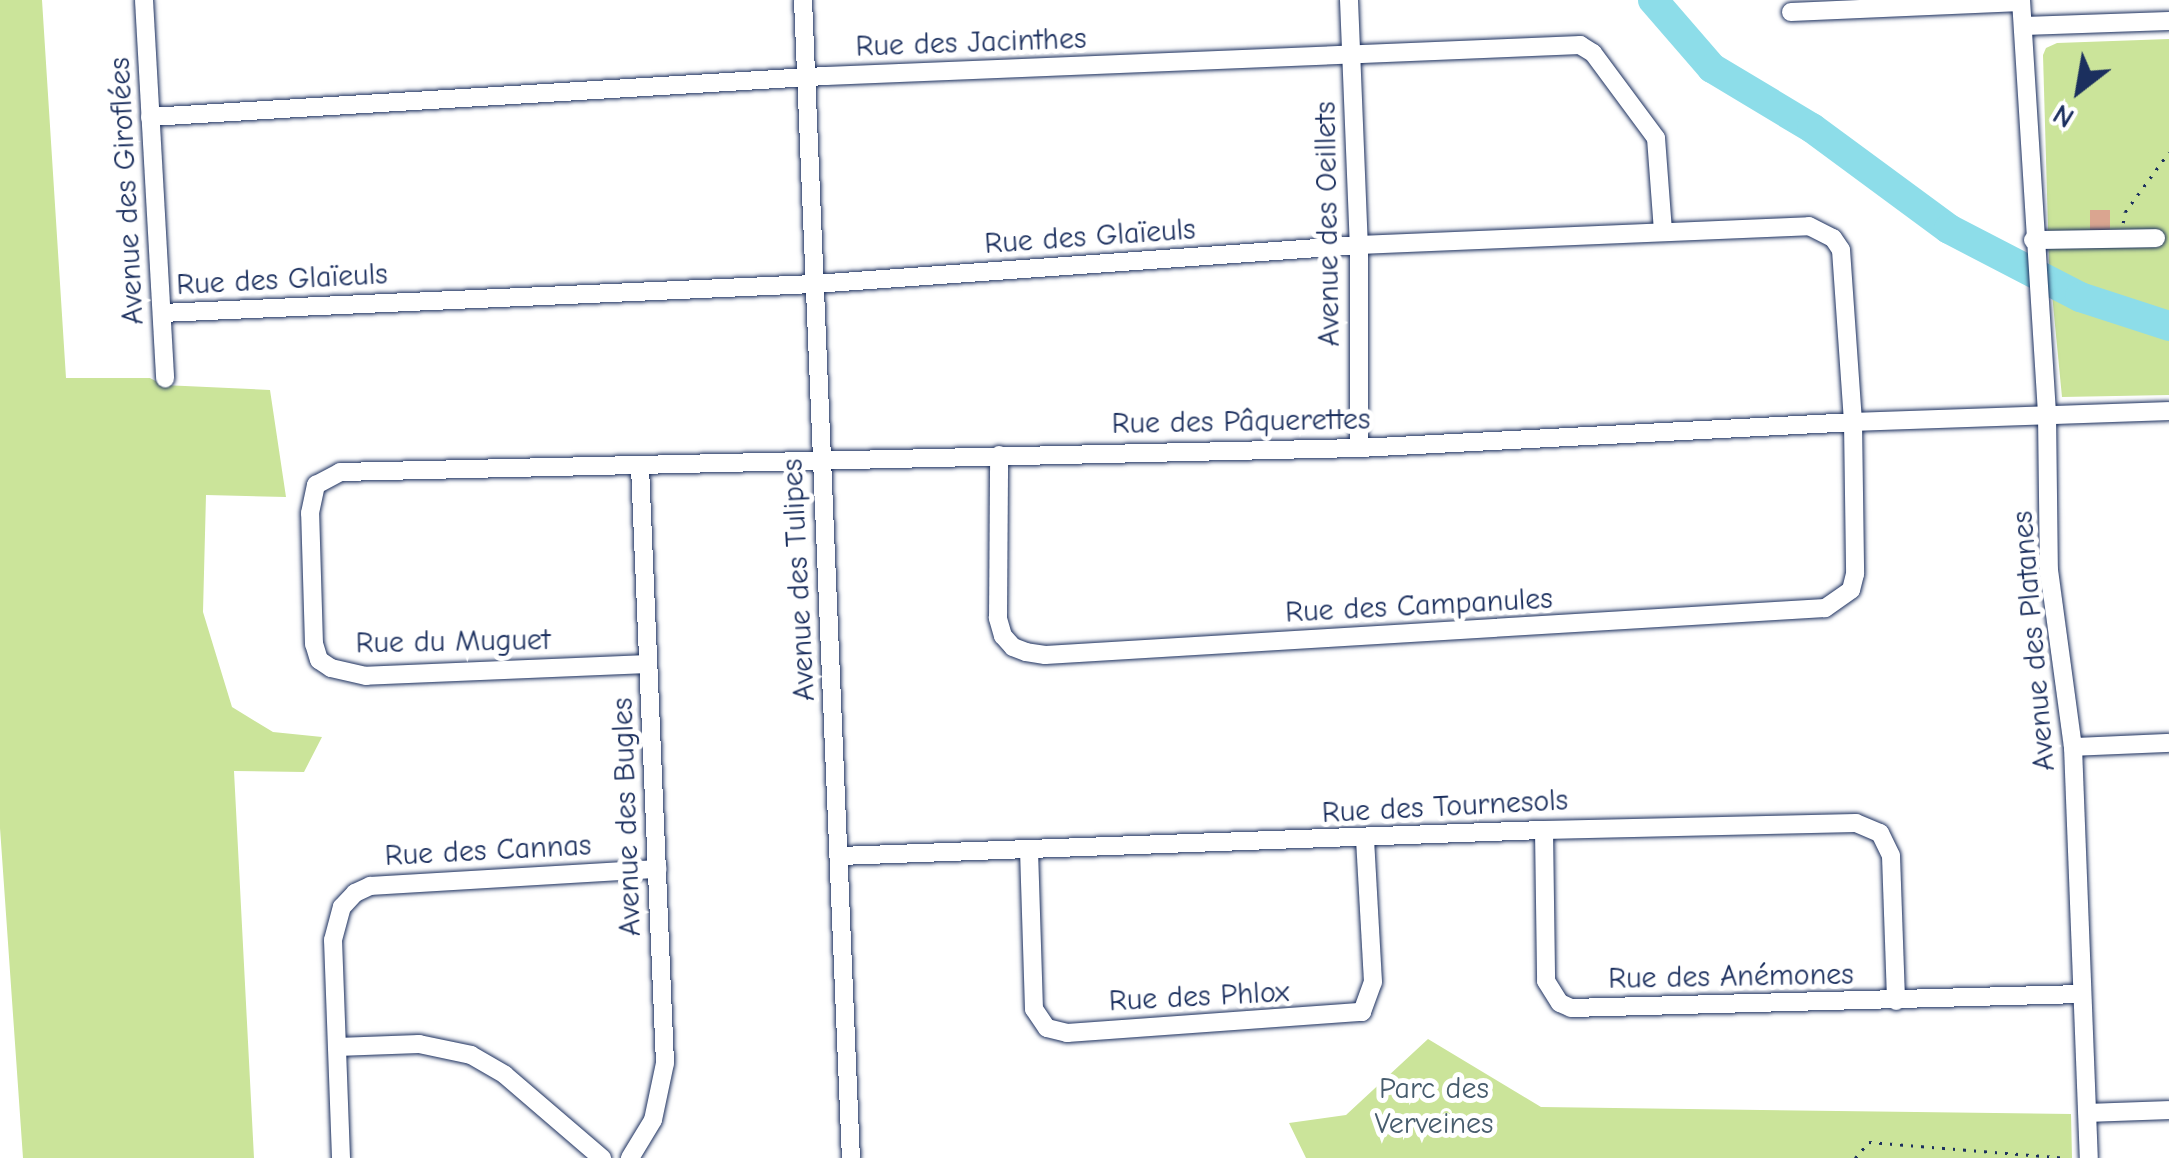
<!DOCTYPE html>
<meta charset="utf-8">
<style>
body{margin:0}
#map{position:relative;width:2169px;height:1158px;overflow:hidden;background:#fff;font-family:"Comic Neue",sans-serif}
div>[style]{position:absolute}
.green>*{inset:0;background:#cbe49a}
.river>*{height:30px;margin:-15px;padding:0 15px;transform-origin:15px;border-radius:15px;background:#8ddde9}
.building>*{inset:0;background:#daa590}
.path>*{height:2.5px;margin-top:-1.25px;transform-origin:0;background:repeating-linear-gradient(90deg,#1b2f5e 0 2.5px,transparent 0 10.5px)}
.roads{filter:drop-shadow(0 0 2px #1b2f5e) drop-shadow(0 0 2px #1b2f5e)}
.minor>*{height:18px;margin:-9px;padding:0 9px;transform-origin:9px;border-radius:9px;background:#fff}
span{translate:-50% -50%;white-space:nowrap;text-align:center;line-height:1.15;-webkit-text-stroke:10px #fff;paint-order:stroke}
.street-label{font-size:30px;color:#1b2f5e}
.park-label{font-size:30px;color:#475c6d}
.north{position:absolute;left:2029px;top:40px;width:100px;height:100px;-webkit-text-stroke:8px #fff;paint-order:stroke;rotate:211deg;font-size:28px;font-weight:700;line-height:40px;text-align:center;color:#1b2f5e}
.north::after{content:'';display:block;margin:auto;width:35px;height:45px;background:#1b2f5e;clip-path:polygon(50% 0,100% 100%,50% 72%,0 100%)}
</style>
<div id="map">
<div class="green">
<div style="clip-path:polygon(0 0,42px 0,66px 378px,150px 378px,163px 385px,270px 390px,286px 497px,206px 495px,203px 612px,232px 707px,273px 732px,322px 737px,304px 772px,234px 771px,254px 1158px,23px 1158px,0 828px)"></div>
<div style="clip-path:polygon(2169px 39px,2169px 395px,2062px 397px,2049px 263px,2043px 55px,2046px 48px,2057px 43px)"></div>
<div style="clip-path:polygon(1428px 1039px,1541px 1107px,2071px 1114px,2072px 1158px,1306px 1158px,1289px 1123px,1346px 1115px)"></div>
</div>
<div class="river">
<div style="left:1653px;top:0;width:90px;rotate:49.1deg"></div>
<div style="left:1712px;top:68px;width:117px;rotate:31deg"></div>
<div style="left:1812px;top:128px;width:170px;rotate:36.4deg"></div>
<div style="left:1949px;top:229px;width:148px;rotate:27.4deg"></div>
<div style="left:2080px;top:297px;width:94px;rotate:18deg"></div>
</div>
<div class="building">
<div style="clip-path:polygon(2090px 210px,2110px 210px,2110px 230px,2090px 230px)"></div>
</div>
<div class="path">
<div style="left:2123px;top:223px;width:11px;rotate:-80deg"></div>
<div style="left:2125px;top:212px;width:74px;rotate:-53.7deg"></div>
<div style="left:1855px;top:1158px;width:21px;rotate:-49deg"></div>
<div style="left:1869px;top:1142px;width:199px;rotate:4.6deg"></div>
</div>
<div class="roads">
<div class="minor">
<div style="left:144px;top:0;width:379px;rotate:86.8deg"></div>
<div style="left:803px;top:0;width:1159px;rotate:87.63deg"></div>
<div style="left:1349px;top:0;width:245px;rotate:87.7deg"></div>
<div style="left:1359px;top:245px;width:203px;rotate:90deg"></div>
<div style="left:2021px;top:0;width:415px;rotate:86.4deg"></div>
<div style="left:2047px;top:414px;width:156px;rotate:89.3deg"></div>
<div style="left:2049px;top:570px;width:179px;rotate:82.3deg"></div>
<div style="left:2073px;top:747px;width:411px;rotate:87.8deg"></div>
<div style="left:1791px;top:12px;width:230px;rotate:-2.5deg"></div>
<div style="left:2024px;top:26px;width:145px;rotate:-2deg"></div>
<div style="left:150px;top:117px;width:677px;rotate:-3.47deg"></div>
<div style="left:826px;top:76px;width:755px;rotate:-2.35deg"></div>
<div style="left:1580px;top:45px;width:15px;rotate:32deg"></div>
<div style="left:1593px;top:53px;width:106px;rotate:53.5deg"></div>
<div style="left:1656px;top:138px;width:93px;rotate:85.7deg"></div>
<div style="left:2033px;top:240px;width:123px;rotate:-0.9deg"></div>
<div style="left:162px;top:313px;width:653px;rotate:-2.55deg"></div>
<div style="left:814px;top:284px;width:546px;rotate:-4.09deg"></div>
<div style="left:1359px;top:245px;width:450px;rotate:-2.4deg"></div>
<div style="left:1809px;top:226px;width:27px;rotate:27deg"></div>
<div style="left:1833px;top:238px;width:14px;rotate:56deg"></div>
<div style="left:1841px;top:250px;width:172px;rotate:86deg"></div>
<div style="left:1853px;top:422px;width:152px;rotate:89.2deg"></div>
<div style="left:1855px;top:574px;width:16px;rotate:104deg"></div>
<div style="left:1851px;top:590px;width:32px;rotate:145deg"></div>
<div style="left:1825px;top:608px;width:781px;rotate:176.55deg"></div>
<div style="left:1045px;top:655px;width:19px;rotate:-171deg"></div>
<div style="left:1026px;top:652px;width:14px;rotate:-159deg"></div>
<div style="left:1013px;top:647px;width:15px;rotate:-132deg"></div>
<div style="left:1003px;top:636px;width:19px;rotate:-106deg"></div>
<div style="left:998px;top:618px;width:163px;rotate:-89.6deg"></div>
<div style="left:648px;top:664px;width:282px;rotate:177.6deg"></div>
<div style="left:366px;top:676px;width:36px;rotate:-167deg"></div>
<div style="left:331px;top:668px;width:14px;rotate:-146deg"></div>
<div style="left:319px;top:660px;width:17px;rotate:-107deg"></div>
<div style="left:314px;top:644px;width:131px;rotate:-91.7deg"></div>
<div style="left:310px;top:513px;width:29px;rotate:-78deg"></div>
<div style="left:316px;top:485px;width:27px;rotate:-28deg"></div>
<div style="left:340px;top:472px;width:1019px;rotate:-1.35deg"></div>
<div style="left:1359px;top:448px;width:495px;rotate:-3deg"></div>
<div style="left:1853px;top:422px;width:316px;rotate:-2deg"></div>
<div style="left:2073px;top:747px;width:96px;rotate:-2.4deg"></div>
<div style="left:1544px;top:830px;width:151px;rotate:89.2deg"></div>
<div style="left:1546px;top:981px;width:26px;rotate:58deg"></div>
<div style="left:1560px;top:1003px;width:12px;rotate:24deg"></div>
<div style="left:1571px;top:1008px;width:511px;rotate:-1.57deg"></div>
<div style="left:1029px;top:850px;width:159px;rotate:88.2deg"></div>
<div style="left:1034px;top:1009px;width:23px;rotate:56deg"></div>
<div style="left:1047px;top:1028px;width:21px;rotate:14deg"></div>
<div style="left:1067px;top:1033px;width:296px;rotate:-4.1deg"></div>
<div style="left:1362px;top:1012px;width:32px;rotate:-70deg"></div>
<div style="left:1373px;top:982px;width:143px;rotate:-93.2deg"></div>
<div style="left:840px;top:856px;width:704px;rotate:-2.12deg"></div>
<div style="left:1544px;top:830px;width:312px;rotate:-1.3deg"></div>
<div style="left:1856px;top:823px;width:26px;rotate:23deg"></div>
<div style="left:1880px;top:833px;width:25px;rotate:64deg"></div>
<div style="left:1891px;top:856px;width:145px;rotate:88deg"></div>
<div style="left:337px;top:1047px;width:82px;rotate:-2.1deg"></div>
<div style="left:419px;top:1044px;width:53px;rotate:11.9deg"></div>
<div style="left:471px;top:1055px;width:39px;rotate:30deg"></div>
<div style="left:505px;top:1075px;width:128px;rotate:40.6deg"></div>
<div style="left:2088px;top:1113px;width:81px;rotate:-2.1deg"></div>
<div style="left:341px;top:1158px;width:218px;rotate:-92.1deg"></div>
<div style="left:333px;top:940px;width:34px;rotate:-75deg"></div>
<div style="left:342px;top:907px;width:19px;rotate:-47deg"></div>
<div style="left:355px;top:893px;width:17px;rotate:-25deg"></div>
<div style="left:370px;top:886px;width:288px;rotate:-3.4deg"></div>
<div style="left:630px;top:1158px;width:44px;rotate:-58.8deg"></div>
<div style="left:653px;top:1120px;width:58px;rotate:-78.1deg"></div>
<div style="left:665px;top:1063px;width:598px;rotate:-92.4deg"></div>
</div>
</div>
<div class="street-label">
<span style="left:971px;top:43px;rotate:-2deg">Rue des Jacinthes</span>
<span style="left:127px;top:191px;rotate:-93deg">Avenue des Giroflées</span>
<span style="left:1328px;top:224px;rotate:-91deg">Avenue des Oeillets</span>
<span style="left:1090px;top:237px;rotate:-4deg">Rue des Glaïeuls</span>
<span style="left:282px;top:280px;rotate:-3deg">Rue des Glaïeuls</span>
<span style="left:1241px;top:422px;rotate:-1deg">Rue des Pâquerettes</span>
<span style="left:799px;top:580px;rotate:-93deg">Avenue des Tulipes</span>
<span style="left:1419px;top:606px;rotate:-3deg">Rue des Campanules</span>
<span style="left:2034px;top:641px;rotate:-95deg">Avenue des Platanes</span>
<span style="left:453px;top:642px;rotate:-1deg">Rue du Muguet</span>
<span style="left:1445px;top:807px;rotate:-3deg">Rue des Tournesols</span>
<span style="left:627px;top:817px;rotate:-92deg">Avenue des Bugles</span>
<span style="left:488px;top:851px;rotate:-3deg">Rue des Cannas</span>
<span style="left:1731px;top:977px;rotate:-1deg">Rue des Anémones</span>
<span style="left:1199px;top:997px;rotate:-3deg">Rue des Phlox</span>
</div>
<div class="park-label">
<span style="left:1434px;top:1106px">Parc des<br>Verveines</span>
</div>
<div class="north">N</div>
</div>
